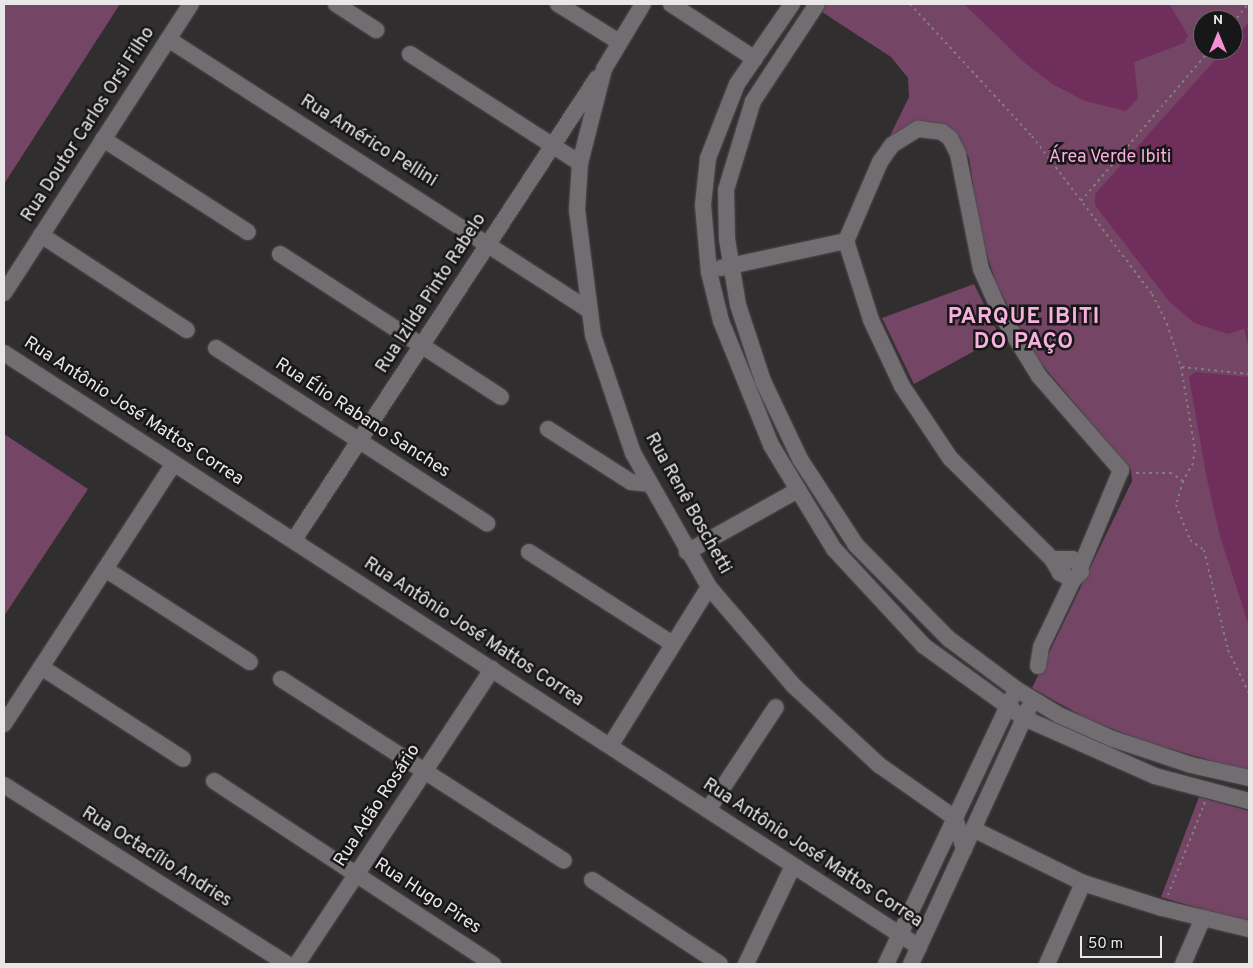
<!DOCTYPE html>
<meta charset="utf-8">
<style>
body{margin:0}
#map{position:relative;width:1253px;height:968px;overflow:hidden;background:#312e30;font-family:Overpass,sans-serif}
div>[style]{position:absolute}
.green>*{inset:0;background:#744565}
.water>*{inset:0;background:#702e5d}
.stream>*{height:3px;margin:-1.5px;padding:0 1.5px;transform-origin:1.5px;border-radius:1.5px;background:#702e5d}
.path>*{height:2px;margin-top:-1px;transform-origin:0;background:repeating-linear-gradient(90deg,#817e80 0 2.5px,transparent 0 6.5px)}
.roads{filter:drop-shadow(0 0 1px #4f4c4e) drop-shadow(0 0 1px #4f4c4e)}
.minor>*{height:16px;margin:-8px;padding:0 8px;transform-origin:8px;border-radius:8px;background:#716d70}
span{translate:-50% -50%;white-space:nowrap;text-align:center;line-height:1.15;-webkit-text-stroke:5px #181718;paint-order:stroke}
.street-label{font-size:18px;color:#e8e6e7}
.park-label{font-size:18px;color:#fbace1}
.district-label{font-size:22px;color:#f7b1df;font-weight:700;letter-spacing:1px}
.frame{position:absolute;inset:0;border:5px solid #e8e6e7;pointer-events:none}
.north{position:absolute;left:1193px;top:10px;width:50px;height:50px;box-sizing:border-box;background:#181718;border:1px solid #6b6a6b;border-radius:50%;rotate:0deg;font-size:14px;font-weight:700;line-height:20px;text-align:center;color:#e8e6e7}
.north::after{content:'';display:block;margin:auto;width:18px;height:22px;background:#f491d5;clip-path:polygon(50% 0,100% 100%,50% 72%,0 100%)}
.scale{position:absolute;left:1080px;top:936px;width:82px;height:22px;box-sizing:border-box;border:2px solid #e8e6e7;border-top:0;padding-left:6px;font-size:15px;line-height:18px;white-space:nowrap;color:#e8e6e7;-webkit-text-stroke:4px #181718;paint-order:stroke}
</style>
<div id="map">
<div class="green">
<div style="clip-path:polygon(4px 4px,120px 4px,4px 184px)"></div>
<div style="clip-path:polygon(evenodd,827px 4px,1249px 4px,1249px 772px,1140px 740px,1085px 718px,1032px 688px,1132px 481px,1131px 470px,1032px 353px,996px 283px,981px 236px,969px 158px,958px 135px,913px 124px,900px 130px,885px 146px,909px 97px,908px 78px,891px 57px,822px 12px,827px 4px,1203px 20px,1233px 20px,1233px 50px,1203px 50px,1203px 20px)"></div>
<div style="clip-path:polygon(974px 284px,1000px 337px,914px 384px,882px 318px)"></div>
<div style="clip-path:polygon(4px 434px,88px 489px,4px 616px)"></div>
<div style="clip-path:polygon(1199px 797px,1249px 811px,1249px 923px,1161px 897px)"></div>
</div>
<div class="water">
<div style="clip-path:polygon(964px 4px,1169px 4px,1188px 35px,1184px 43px,1134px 62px,1138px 98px,1126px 111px,1085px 101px,1054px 85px,1025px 63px)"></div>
<div style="clip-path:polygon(1249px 22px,1249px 327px,1228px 334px,1194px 323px,1168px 300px,1095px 205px,1095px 194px,1224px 50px,1233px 50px,1233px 40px)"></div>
<div style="clip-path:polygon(1195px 372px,1249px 377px,1249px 626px,1220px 536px,1207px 479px,1189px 377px)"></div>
</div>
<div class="stream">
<div style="left:1245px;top:327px;width:17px;rotate:77deg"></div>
</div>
<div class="path">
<div style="left:910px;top:4px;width:180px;rotate:47.3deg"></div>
<div style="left:1032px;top:136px;width:198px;rotate:52.8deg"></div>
<div style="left:1152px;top:294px;width:34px;rotate:63deg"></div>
<div style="left:1167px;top:324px;width:45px;rotate:72deg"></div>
<div style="left:1181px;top:367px;width:84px;rotate:80.4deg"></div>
<div style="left:1195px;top:450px;width:13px;rotate:99deg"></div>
<div style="left:1193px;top:463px;width:21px;rotate:119deg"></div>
<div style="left:1183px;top:481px;width:14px;rotate:-146deg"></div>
<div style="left:1171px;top:473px;width:36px;rotate:180deg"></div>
<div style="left:1233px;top:23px;width:24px;rotate:-52deg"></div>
<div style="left:1081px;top:201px;width:199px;rotate:-49.5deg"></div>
<div style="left:1182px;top:367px;width:67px;rotate:6deg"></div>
<div style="left:1183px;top:481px;width:25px;rotate:106deg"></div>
<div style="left:1176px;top:505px;width:38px;rotate:68deg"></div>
<div style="left:1190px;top:540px;width:17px;rotate:36deg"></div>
<div style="left:1204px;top:550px;width:103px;rotate:76.5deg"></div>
<div style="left:1228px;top:650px;width:48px;rotate:64deg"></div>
<div style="left:1168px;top:895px;width:100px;rotate:-68.3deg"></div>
</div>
<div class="roads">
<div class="minor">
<div style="left:336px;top:4px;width:48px;rotate:33deg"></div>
<div style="left:558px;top:4px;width:72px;rotate:31.9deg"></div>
<div style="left:643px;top:4px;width:76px;rotate:121deg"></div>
<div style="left:604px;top:69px;width:97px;rotate:104.3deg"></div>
<div style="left:580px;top:163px;width:47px;rotate:93.7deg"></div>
<div style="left:577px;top:210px;width:126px;rotate:82.7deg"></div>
<div style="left:593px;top:335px;width:125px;rotate:71.3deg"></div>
<div style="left:633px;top:453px;width:154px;rotate:60.4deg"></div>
<div style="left:709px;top:587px;width:130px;rotate:49.4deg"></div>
<div style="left:794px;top:686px;width:116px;rotate:42.9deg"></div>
<div style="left:879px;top:765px;width:93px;rotate:34.9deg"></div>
<div style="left:955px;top:818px;width:33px;rotate:74deg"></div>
<div style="left:671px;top:4px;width:100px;rotate:33.2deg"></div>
<div style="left:792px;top:4px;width:97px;rotate:124.5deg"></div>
<div style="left:737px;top:84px;width:79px;rotate:111.4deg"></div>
<div style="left:708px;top:158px;width:47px;rotate:96.1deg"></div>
<div style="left:703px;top:205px;width:67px;rotate:84.9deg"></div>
<div style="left:709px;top:272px;width:50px;rotate:76.2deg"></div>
<div style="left:721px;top:321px;width:134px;rotate:68deg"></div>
<div style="left:771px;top:445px;width:122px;rotate:58.8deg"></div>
<div style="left:834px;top:549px;width:132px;rotate:47.1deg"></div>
<div style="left:924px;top:646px;width:123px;rotate:35.8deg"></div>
<div style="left:1024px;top:718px;width:143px;rotate:23.9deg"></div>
<div style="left:1155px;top:776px;width:97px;rotate:14.9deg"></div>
<div style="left:817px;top:4px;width:116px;rotate:123.4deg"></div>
<div style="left:753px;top:101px;width:93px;rotate:106.9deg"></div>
<div style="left:726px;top:190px;width:49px;rotate:88.8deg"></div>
<div style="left:727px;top:239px;width:67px;rotate:80.5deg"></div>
<div style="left:738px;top:305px;width:80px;rotate:71.8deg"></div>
<div style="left:763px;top:381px;width:86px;rotate:64.6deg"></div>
<div style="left:800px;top:459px;width:103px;rotate:56.9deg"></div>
<div style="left:856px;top:545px;width:132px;rotate:45.3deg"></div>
<div style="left:949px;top:639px;width:84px;rotate:36.7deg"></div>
<div style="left:1016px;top:689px;width:50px;rotate:31.2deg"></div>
<div style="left:1059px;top:715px;width:59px;rotate:24deg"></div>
<div style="left:1113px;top:739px;width:82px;rotate:18.4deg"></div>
<div style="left:1191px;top:765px;width:59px;rotate:12.6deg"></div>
<div style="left:168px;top:39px;width:501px;rotate:32.77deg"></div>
<div style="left:410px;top:54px;width:202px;rotate:32.7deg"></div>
<div style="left:103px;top:139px;width:172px;rotate:32.7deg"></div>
<div style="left:41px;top:235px;width:174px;rotate:33.1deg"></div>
<div style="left:846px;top:241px;width:83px;rotate:72.4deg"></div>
<div style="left:871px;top:320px;width:73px;rotate:64.8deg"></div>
<div style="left:902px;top:386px;width:87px;rotate:56.3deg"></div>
<div style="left:950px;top:458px;width:144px;rotate:44.7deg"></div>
<div style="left:1052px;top:559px;width:16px;rotate:60deg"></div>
<div style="left:280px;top:254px;width:263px;rotate:32.9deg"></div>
<div style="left:721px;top:268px;width:128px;rotate:-12.2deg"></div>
<div style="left:846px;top:241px;width:86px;rotate:-66.7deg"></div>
<div style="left:880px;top:162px;width:21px;rotate:-55deg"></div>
<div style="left:892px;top:145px;width:31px;rotate:-32deg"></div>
<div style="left:918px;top:129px;width:24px;rotate:7deg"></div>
<div style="left:942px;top:132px;width:10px;rotate:37deg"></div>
<div style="left:950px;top:138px;width:18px;rotate:63deg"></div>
<div style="left:958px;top:154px;width:117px;rotate:78.7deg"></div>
<div style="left:981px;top:269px;width:49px;rotate:66deg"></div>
<div style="left:1001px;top:314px;width:73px;rotate:58.5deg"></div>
<div style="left:1039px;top:376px;width:125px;rotate:48.9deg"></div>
<div style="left:1121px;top:470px;width:104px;rotate:112.6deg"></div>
<div style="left:4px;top:293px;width:344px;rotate:-57.1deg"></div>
<div style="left:216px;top:348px;width:323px;rotate:32.9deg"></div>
<div style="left:4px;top:353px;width:1091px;rotate:32.99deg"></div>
<div style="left:548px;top:429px;width:98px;rotate:32.6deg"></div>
<div style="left:631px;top:482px;width:18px;rotate:6deg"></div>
<div style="left:294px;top:540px;width:552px;rotate:-56.74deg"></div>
<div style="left:529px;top:552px;width:171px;rotate:32.6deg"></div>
<div style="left:687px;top:552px;width:127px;rotate:-29.2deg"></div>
<div style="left:1052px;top:559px;width:20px"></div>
<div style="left:1072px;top:559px;width:7px;rotate:27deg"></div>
<div style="left:1078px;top:562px;width:10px;rotate:73deg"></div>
<div style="left:1081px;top:572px;width:11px;rotate:135deg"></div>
<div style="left:1073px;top:580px;width:15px;rotate:-152deg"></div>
<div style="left:1060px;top:573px;width:15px;rotate:-67deg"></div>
<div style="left:105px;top:569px;width:172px;rotate:32.7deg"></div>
<div style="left:1038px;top:666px;width:19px;rotate:-81deg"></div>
<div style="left:1041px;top:647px;width:74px;rotate:-64.5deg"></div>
<div style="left:41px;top:667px;width:169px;rotate:32.9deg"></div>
<div style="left:281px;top:679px;width:336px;rotate:32.7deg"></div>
<div style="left:4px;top:724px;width:311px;rotate:-56.9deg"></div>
<div style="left:610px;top:746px;width:187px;rotate:-58.1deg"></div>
<div style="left:214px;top:781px;width:334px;rotate:33.3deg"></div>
<div style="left:4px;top:785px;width:335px;rotate:32.3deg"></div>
<div style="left:708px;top:810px;width:123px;rotate:-56.6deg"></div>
<div style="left:973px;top:829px;width:123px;rotate:26.1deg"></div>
<div style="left:1083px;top:883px;width:83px;rotate:17.6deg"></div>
<div style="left:1162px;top:908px;width:89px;rotate:13.6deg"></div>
<div style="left:592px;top:880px;width:153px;rotate:33.3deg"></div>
<div style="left:297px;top:964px;width:354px;rotate:-56.5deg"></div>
<div style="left:746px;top:964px;width:109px;rotate:-64.4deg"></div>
<div style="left:886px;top:964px;width:294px;rotate:-64.7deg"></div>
<div style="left:911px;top:964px;width:282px;rotate:-65.3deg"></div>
<div style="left:1047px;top:964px;width:89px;rotate:-66deg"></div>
<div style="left:1183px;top:964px;width:50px;rotate:-66.5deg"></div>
</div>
</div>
<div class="street-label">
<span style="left:89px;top:125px;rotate:-57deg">Rua Doutor Carlos Orsi Filho</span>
<span style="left:368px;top:142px;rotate:32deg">Rua Américo Pellini</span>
<span style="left:432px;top:294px;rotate:-57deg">Rua Izilda Pinto Rabelo</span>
<span style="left:133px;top:412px;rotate:33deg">Rua Antônio José Mattos Correa</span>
<span style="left:362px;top:419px;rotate:33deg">Rua Élio Rabano Sanches</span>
<span style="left:687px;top:504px;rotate:61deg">Rua Renê Boschetti</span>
<span style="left:473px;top:633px;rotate:33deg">Rua Antônio José Mattos Correa</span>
<span style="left:378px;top:806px;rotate:-57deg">Rua Adão Rosário</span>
<span style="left:812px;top:854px;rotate:33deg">Rua Antônio José Mattos Correa</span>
<span style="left:156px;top:858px;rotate:32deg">Rua Octacílio Andries</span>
<span style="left:427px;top:897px;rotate:33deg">Rua Hugo Pires</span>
</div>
<div class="park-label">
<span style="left:1110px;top:158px">Área Verde Ibiti</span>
</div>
<div class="district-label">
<span style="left:1024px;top:330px">PARQUE IBITI<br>DO PAÇO</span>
</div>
<div class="frame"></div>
<div class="north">N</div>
<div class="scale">50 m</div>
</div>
